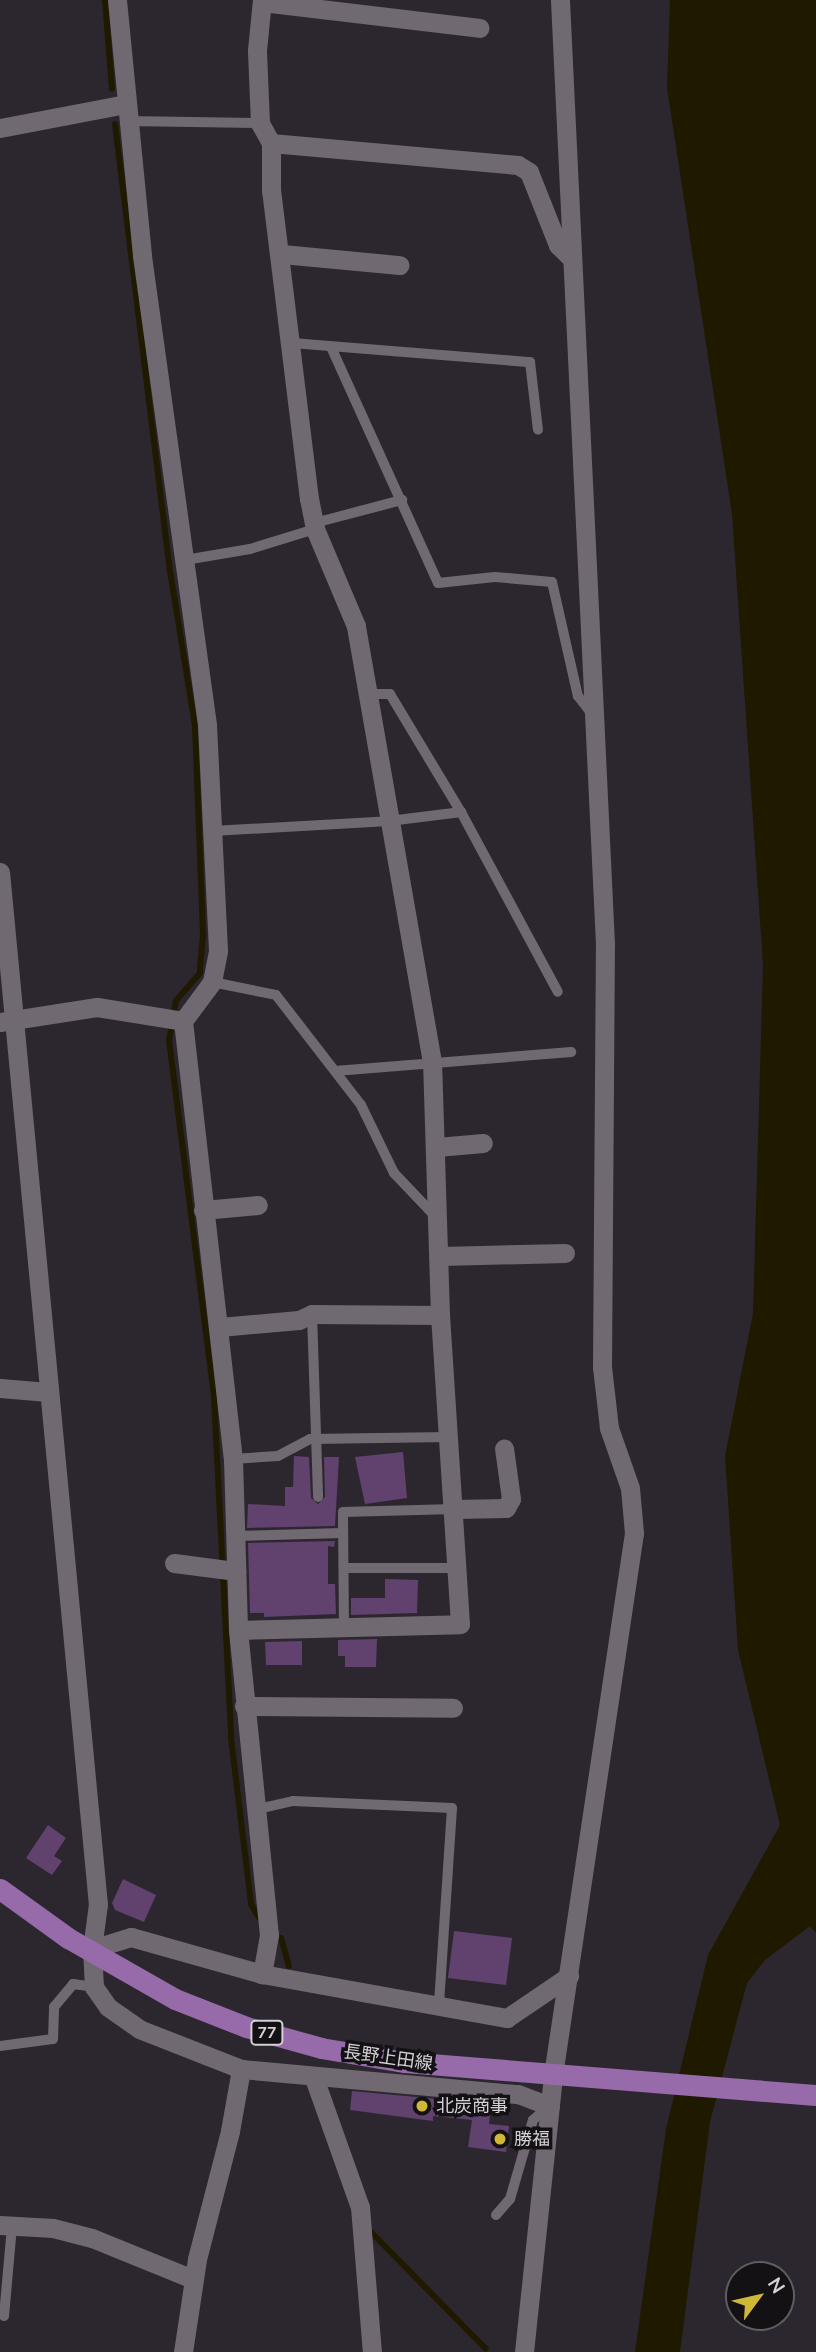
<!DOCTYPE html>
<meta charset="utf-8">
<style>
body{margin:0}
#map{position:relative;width:816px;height:2352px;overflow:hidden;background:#2c272f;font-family:"Nunito Sans","Noto Sans JP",sans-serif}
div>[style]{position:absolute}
.water>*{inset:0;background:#1f1900}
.stream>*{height:6px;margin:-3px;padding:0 3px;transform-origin:3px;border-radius:3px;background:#1f1900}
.building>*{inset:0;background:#61416d}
.lane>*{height:10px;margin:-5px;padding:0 5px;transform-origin:5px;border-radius:5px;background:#706972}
.street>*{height:19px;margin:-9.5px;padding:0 9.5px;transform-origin:9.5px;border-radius:9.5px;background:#706972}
.primary>*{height:21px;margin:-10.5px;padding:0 10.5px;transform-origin:10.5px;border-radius:10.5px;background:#976aa9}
.dots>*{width:19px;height:19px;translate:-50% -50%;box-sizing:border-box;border:4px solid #131114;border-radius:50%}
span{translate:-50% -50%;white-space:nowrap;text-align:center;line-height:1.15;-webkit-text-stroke:7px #131114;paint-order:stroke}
.shield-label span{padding:2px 5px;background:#131114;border:2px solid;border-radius:5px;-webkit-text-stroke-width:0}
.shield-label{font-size:16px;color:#d4d0d5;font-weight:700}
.street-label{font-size:18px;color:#d4d0d5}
.poi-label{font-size:18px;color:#d4d0d5}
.left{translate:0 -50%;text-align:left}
.north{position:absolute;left:725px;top:2261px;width:70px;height:70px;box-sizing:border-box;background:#131114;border:2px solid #605d61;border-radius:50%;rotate:57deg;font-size:19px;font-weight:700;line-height:28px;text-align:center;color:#d4d0d5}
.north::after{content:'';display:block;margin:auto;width:24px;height:32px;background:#d0b837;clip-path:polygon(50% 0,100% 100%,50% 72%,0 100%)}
</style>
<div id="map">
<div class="water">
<div style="clip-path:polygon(670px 0,816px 0,816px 1933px,810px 1926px,765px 1960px,747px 1983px,710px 2122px,680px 2352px,635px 2352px,666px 2129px,708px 1955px,780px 1825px,738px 1650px,725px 1456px,753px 1313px,763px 965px,732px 514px,667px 88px)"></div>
</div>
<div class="stream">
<div style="left:105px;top:0;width:89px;rotate:85.5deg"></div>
<div style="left:115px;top:124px;width:450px;rotate:83deg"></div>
<div style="left:170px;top:571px;width:157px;rotate:80.8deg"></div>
<div style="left:195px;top:726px;width:209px;rotate:87.8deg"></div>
<div style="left:203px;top:935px;width:38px;rotate:95deg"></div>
<div style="left:200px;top:973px;width:37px;rotate:131deg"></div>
<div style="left:176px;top:1001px;width:40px;rotate:100deg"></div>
<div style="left:169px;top:1040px;width:360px;rotate:82.8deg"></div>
<div style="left:214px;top:1397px;width:341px;rotate:87.1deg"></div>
<div style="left:231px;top:1738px;width:167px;rotate:83.1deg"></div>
<div style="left:251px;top:1904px;width:16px;rotate:60deg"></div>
<div style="left:281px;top:1938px;width:29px;rotate:74deg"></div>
<div style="left:370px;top:2231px;width:165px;rotate:45.5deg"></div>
</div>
<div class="building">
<div style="clip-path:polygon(403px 1452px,407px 1498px,365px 1504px,355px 1457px)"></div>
<div style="clip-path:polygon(294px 1456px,309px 1457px,311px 1498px,318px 1504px,325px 1497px,324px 1457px,339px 1457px,335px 1526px,247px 1528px,248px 1504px,285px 1506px,285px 1487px,293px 1487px)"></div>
<div style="clip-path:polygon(335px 1541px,334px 1547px,328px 1546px,328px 1584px,335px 1584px,336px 1614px,264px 1617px,264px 1613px,250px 1613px,248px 1543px)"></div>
<div style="clip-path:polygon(385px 1579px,418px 1580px,417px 1613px,351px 1615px,351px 1598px,385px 1598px)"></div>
<div style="clip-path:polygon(377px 1639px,376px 1667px,345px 1667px,345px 1656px,338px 1656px,338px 1640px)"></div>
<div style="clip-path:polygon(302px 1641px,302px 1665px,266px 1665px,265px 1642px)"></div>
<div style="clip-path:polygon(48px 1825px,66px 1838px,54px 1856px,62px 1861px,52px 1875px,26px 1858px)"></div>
<div style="clip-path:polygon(123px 1879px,156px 1895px,144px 1922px,115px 1910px,112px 1903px)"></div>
<div style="clip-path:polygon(454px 1931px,512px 1938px,506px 1985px,448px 1978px)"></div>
<div style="clip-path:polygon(352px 2091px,491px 2104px,489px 2124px,509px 2126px,506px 2152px,468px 2147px,472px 2120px,433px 2116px,433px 2121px,350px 2110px)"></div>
</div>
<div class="lane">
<div style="left:126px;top:121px;width:134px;rotate:0.9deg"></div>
<div style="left:292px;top:343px;width:239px;rotate:4.6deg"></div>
<div style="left:530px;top:362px;width:68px;rotate:83.3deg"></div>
<div style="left:331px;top:347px;width:259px;rotate:65.6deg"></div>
<div style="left:438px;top:583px;width:57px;rotate:-6deg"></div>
<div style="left:495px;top:577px;width:57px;rotate:5deg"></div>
<div style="left:552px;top:582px;width:117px;rotate:77.2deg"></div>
<div style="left:578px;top:696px;width:23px;rotate:52deg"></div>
<div style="left:185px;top:560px;width:66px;rotate:-9.6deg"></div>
<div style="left:250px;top:549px;width:68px;rotate:-17.1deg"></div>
<div style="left:315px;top:529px;width:11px;rotate:-49deg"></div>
<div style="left:322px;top:521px;width:83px;rotate:-14.7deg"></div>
<div style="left:368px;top:694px;width:22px"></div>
<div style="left:390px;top:694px;width:138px;rotate:59deg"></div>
<div style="left:461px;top:812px;width:204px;rotate:61.7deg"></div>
<div style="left:212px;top:831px;width:177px;rotate:-3.2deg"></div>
<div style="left:389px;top:821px;width:73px;rotate:-7.1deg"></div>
<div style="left:212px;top:982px;width:65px;rotate:11.5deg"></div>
<div style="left:276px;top:995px;width:139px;rotate:52.3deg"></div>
<div style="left:361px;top:1105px;width:76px;rotate:64.1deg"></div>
<div style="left:394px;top:1173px;width:59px;rotate:46.4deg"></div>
<div style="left:335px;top:1071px;width:237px;rotate:-4.6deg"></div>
<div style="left:312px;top:1314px;width:183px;rotate:88.1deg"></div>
<div style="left:233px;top:1459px;width:45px;rotate:-3.8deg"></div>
<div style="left:278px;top:1456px;width:36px;rotate:-28deg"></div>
<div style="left:310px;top:1439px;width:139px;rotate:-0.8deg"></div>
<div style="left:235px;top:1536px;width:108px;rotate:-1.6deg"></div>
<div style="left:344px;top:1568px;width:113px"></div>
<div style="left:344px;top:1630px;width:118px;rotate:-90.5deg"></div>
<div style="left:343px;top:1512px;width:112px;rotate:-1.5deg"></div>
<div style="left:254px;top:1810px;width:40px;rotate:-13deg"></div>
<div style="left:293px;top:1801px;width:159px;rotate:2.5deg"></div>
<div style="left:452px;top:1808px;width:198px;rotate:93.8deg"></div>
<div style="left:0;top:2046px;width:53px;rotate:-7.5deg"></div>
<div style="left:53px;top:2039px;width:32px;rotate:-88deg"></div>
<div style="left:54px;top:2007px;width:30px;rotate:-50deg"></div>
<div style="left:73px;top:1984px;width:21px;rotate:8deg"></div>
<div style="left:496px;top:2215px;width:21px;rotate:-49deg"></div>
<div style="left:510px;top:2199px;width:82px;rotate:-73.8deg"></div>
<div style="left:533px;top:2120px;width:18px;rotate:-41deg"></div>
<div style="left:4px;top:2316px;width:89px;rotate:-84.9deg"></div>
</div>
<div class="street">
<div style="left:117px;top:0;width:257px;rotate:84.4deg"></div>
<div style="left:142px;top:256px;width:473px;rotate:82.1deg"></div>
<div style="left:207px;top:725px;width:226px;rotate:87.2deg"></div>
<div style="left:218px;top:951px;width:32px;rotate:101deg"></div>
<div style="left:212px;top:982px;width:49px;rotate:126.6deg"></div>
<div style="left:183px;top:1021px;width:441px;rotate:83.5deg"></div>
<div style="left:233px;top:1459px;width:171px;rotate:88.3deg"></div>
<div style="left:238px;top:1630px;width:307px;rotate:84.2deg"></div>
<div style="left:269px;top:1935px;width:40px;rotate:100deg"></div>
<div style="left:262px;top:2px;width:219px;rotate:6.8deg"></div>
<div style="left:0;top:128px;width:128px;rotate:-10.8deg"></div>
<div style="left:271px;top:143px;width:248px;rotate:5.1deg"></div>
<div style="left:518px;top:165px;width:13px;rotate:32deg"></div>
<div style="left:529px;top:172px;width:79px;rotate:68.3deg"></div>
<div style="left:558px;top:245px;width:16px;rotate:45deg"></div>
<div style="left:282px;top:254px;width:118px;rotate:5.4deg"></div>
<div style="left:0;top:872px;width:1037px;rotate:84.58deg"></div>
<div style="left:98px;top:1904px;width:45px;rotate:97.6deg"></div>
<div style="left:92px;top:1949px;width:38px;rotate:87deg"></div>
<div style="left:94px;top:1987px;width:24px;rotate:55deg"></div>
<div style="left:108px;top:2007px;width:38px;rotate:35deg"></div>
<div style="left:139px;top:2029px;width:110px;rotate:21.4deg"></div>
<div style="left:241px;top:2069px;width:278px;rotate:5.2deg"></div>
<div style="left:518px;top:2094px;width:34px;rotate:21deg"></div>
<div style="left:0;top:1022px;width:98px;rotate:-8.8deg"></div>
<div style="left:97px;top:1007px;width:87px;rotate:9.2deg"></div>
<div style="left:437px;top:1147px;width:46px;rotate:-5deg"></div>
<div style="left:203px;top:1210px;width:55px;rotate:-5.2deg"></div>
<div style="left:441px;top:1256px;width:124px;rotate:-1.4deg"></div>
<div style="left:220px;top:1327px;width:79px;rotate:-5.1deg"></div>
<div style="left:299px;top:1320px;width:14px;rotate:-25deg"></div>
<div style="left:312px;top:1314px;width:128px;rotate:0.4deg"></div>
<div style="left:0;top:1388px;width:48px;rotate:4.8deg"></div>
<div style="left:455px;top:1509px;width:51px;rotate:-1.1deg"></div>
<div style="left:506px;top:1508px;width:10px;rotate:-61deg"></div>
<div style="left:511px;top:1499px;width:51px;rotate:-97.8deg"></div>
<div style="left:174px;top:1563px;width:63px;rotate:7.4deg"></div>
<div style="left:238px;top:1630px;width:222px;rotate:-1.5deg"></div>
<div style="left:460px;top:1624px;width:310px;rotate:-93.7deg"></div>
<div style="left:440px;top:1315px;width:253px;rotate:-91.8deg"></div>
<div style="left:432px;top:1062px;width:443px;rotate:-99.9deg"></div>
<div style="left:356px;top:626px;width:105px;rotate:-112.9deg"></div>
<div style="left:315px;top:529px;width:31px;rotate:-101deg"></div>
<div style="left:309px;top:499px;width:310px;rotate:-97deg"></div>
<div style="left:271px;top:191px;width:48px;rotate:-90deg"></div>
<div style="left:271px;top:143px;width:23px;rotate:-119deg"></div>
<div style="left:260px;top:123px;width:73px;rotate:-92.4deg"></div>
<div style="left:257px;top:50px;width:50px;rotate:-84.3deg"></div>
<div style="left:244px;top:1706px;width:209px;rotate:0.5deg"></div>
<div style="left:92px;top:1949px;width:41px;rotate:-17.1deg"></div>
<div style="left:131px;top:1937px;width:136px;rotate:15.8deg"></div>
<div style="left:262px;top:1974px;width:249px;rotate:10.2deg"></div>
<div style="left:507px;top:2018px;width:75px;rotate:-34.1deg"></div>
<div style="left:314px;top:2078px;width:137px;rotate:70.4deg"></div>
<div style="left:360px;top:2207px;width:145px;rotate:85.3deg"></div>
<div style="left:0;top:2225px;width:53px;rotate:3.2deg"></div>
<div style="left:53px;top:2228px;width:40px;rotate:14.4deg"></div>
<div style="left:92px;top:2238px;width:109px;rotate:22.1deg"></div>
<div style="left:183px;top:2352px;width:94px;rotate:-81.4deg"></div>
<div style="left:197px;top:2259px;width:132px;rotate:-75.5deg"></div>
<div style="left:230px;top:2131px;width:63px;rotate:-79.9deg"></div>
<div style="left:524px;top:2352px;width:279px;rotate:-84deg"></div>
<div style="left:553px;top:2075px;width:548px;rotate:-81.5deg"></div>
<div style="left:634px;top:1533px;width:45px;rotate:-95.1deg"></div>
<div style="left:630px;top:1488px;width:64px;rotate:-109.3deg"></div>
<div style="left:609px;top:1428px;width:61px;rotate:-96.5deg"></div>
<div style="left:602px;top:1367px;width:423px;rotate:-89.6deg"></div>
<div style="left:605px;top:944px;width:945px;rotate:-92.73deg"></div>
</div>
<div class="primary">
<div style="left:0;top:1889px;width:84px;rotate:35.8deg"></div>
<div style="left:68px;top:1938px;width:123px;rotate:29.7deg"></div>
<div style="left:175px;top:1999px;width:76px;rotate:21.5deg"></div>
<div style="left:246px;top:2027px;width:78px;rotate:15.6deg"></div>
<div style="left:321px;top:2048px;width:85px;rotate:9.5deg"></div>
<div style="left:405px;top:2062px;width:412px;rotate:4.6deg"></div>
</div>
<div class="dots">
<div style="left:422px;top:2106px;background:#d0b837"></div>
<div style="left:500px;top:2139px;background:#d0b837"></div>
</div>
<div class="shield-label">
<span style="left:267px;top:2033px">77</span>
</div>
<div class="street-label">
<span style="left:388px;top:2058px;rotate:8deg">長野上田線</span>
</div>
<div class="poi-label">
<span class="left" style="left:436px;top:2106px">北炭商事</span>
<span class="left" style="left:514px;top:2139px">勝福</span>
</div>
<div class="north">N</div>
</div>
